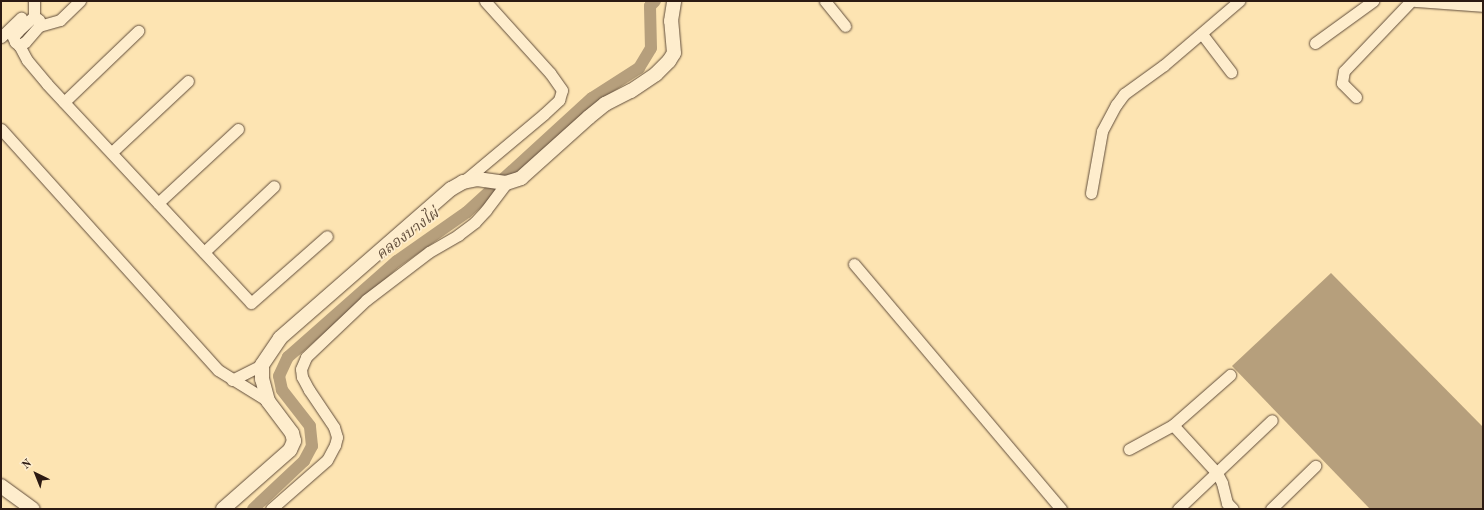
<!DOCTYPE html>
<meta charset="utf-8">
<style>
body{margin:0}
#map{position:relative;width:1484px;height:510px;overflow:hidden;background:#fde4b2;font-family:"Old Standard TT","Noto Serif Thai",serif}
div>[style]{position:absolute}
.water>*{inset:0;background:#b69f7c}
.canal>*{height:12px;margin:-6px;padding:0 6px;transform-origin:6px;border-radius:6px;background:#b69f7c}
.roads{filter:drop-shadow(0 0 1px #604c3a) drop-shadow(0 0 1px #604c3a)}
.minor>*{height:11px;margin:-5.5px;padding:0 5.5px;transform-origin:5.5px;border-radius:5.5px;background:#feedcd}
.tertiary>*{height:14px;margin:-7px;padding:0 7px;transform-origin:7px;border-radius:7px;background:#feedcd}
span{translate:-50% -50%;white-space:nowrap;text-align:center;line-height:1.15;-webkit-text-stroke:3.5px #feedcd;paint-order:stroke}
.water-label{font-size:15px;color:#634f3c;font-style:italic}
.frame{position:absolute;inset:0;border:2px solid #2c1a12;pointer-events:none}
.north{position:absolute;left:16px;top:454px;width:40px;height:40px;-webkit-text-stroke:3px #feedcd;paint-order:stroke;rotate:317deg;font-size:11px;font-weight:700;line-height:16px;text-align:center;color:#2c1a12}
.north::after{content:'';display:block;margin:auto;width:14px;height:18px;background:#2c1a12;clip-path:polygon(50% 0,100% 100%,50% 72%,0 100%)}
</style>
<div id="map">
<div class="water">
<div style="clip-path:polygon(1331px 273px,1483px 427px,1483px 509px,1370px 509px,1232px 366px)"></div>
</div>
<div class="canal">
<div style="left:253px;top:509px;width:70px;rotate:-43.3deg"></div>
<div style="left:304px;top:461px;width:17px;rotate:-62deg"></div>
<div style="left:312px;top:446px;width:20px;rotate:-96deg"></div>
<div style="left:310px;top:426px;width:46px;rotate:-127.9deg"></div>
<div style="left:282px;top:390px;width:14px;rotate:-102deg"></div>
<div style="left:279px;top:376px;width:21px;rotate:-65deg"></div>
<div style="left:288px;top:357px;width:145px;rotate:-41.4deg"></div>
<div style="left:397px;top:261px;width:85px;rotate:-35deg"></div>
<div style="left:467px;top:212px;width:169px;rotate:-42.4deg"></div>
<div style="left:592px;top:98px;width:56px;rotate:-32.6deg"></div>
<div style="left:639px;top:68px;width:23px;rotate:-59deg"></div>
<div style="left:651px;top:48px;width:42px;rotate:-91.4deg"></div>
<div style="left:650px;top:6px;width:7px;rotate:-45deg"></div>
</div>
<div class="roads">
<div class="minor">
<div style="left:34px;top:1px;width:15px;rotate:90deg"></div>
<div style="left:34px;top:16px;width:6px;rotate:39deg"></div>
<div style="left:39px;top:20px;width:6px;rotate:90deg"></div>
<div style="left:39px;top:26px;width:21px;rotate:131deg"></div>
<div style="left:25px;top:42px;width:7px;rotate:153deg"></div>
<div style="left:19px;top:45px;width:5px;rotate:-143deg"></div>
<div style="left:15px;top:42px;width:5px;rotate:-112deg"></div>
<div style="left:13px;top:37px;width:8px;rotate:-50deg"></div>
<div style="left:18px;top:31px;width:22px;rotate:-43deg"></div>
<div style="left:825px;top:1px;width:32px;rotate:51deg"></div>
<div style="left:1415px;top:1px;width:68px;rotate:4.2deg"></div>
<div style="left:39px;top:26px;width:22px;rotate:-16deg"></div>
<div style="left:60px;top:20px;width:28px;rotate:-44deg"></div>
<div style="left:1202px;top:34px;width:48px;rotate:52.7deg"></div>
<div style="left:1px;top:37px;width:28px;rotate:-44deg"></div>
<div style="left:1315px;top:43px;width:72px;rotate:-35.9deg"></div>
<div style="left:19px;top:45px;width:17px;rotate:62deg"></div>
<div style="left:27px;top:60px;width:31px;rotate:50deg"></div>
<div style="left:47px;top:84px;width:299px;rotate:47deg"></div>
<div style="left:251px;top:303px;width:101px;rotate:-41.4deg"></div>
<div style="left:1356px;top:97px;width:20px;rotate:-135deg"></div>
<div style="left:1342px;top:83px;width:12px;rotate:-81deg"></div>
<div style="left:1344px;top:71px;width:97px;rotate:-46.3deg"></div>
<div style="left:64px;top:102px;width:103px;rotate:-43.8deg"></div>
<div style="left:1px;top:129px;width:324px;rotate:48deg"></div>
<div style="left:218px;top:370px;width:59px;rotate:31.8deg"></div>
<div style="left:112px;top:152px;width:104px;rotate:-43.1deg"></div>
<div style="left:464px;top:181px;width:104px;rotate:-39.9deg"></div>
<div style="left:544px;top:114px;width:21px;rotate:-43deg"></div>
<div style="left:559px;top:100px;width:10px;rotate:-73deg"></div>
<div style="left:562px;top:90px;width:21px;rotate:-125deg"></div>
<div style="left:550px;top:73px;width:97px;rotate:-132.1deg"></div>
<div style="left:1091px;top:193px;width:63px;rotate:-79.9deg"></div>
<div style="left:1102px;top:131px;width:30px;rotate:-62deg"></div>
<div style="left:1116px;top:105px;width:14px;rotate:-54deg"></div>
<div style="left:1124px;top:94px;width:49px;rotate:-35.9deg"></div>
<div style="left:1164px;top:65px;width:99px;rotate:-40.5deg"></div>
<div style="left:158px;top:203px;width:109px;rotate:-42.8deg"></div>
<div style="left:204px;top:252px;width:96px;rotate:-43.3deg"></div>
<div style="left:854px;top:264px;width:321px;rotate:49.8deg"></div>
<div style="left:232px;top:380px;width:34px;rotate:-27deg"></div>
<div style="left:1173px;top:425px;width:65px;rotate:47.5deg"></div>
<div style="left:1217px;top:473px;width:11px;rotate:63deg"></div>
<div style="left:1222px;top:483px;width:21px;rotate:76deg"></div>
<div style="left:1227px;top:503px;width:8px;rotate:45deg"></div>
<div style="left:1129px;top:449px;width:50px;rotate:-28.6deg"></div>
<div style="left:1173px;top:425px;width:76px;rotate:-41.3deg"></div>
<div style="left:271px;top:509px;width:74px;rotate:-41.2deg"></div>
<div style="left:327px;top:460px;width:17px;rotate:-62deg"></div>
<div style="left:335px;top:445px;width:8px;rotate:-76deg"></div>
<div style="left:337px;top:437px;width:10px;rotate:-107deg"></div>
<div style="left:334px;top:427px;width:45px;rotate:-124deg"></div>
<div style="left:309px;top:390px;width:15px;rotate:-118deg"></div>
<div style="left:302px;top:377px;width:8px;rotate:-97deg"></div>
<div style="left:301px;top:369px;width:13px;rotate:-67deg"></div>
<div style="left:306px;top:357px;width:83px;rotate:-43.5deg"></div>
<div style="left:366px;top:300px;width:79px;rotate:-37.3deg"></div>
<div style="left:429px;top:252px;width:34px;rotate:-30deg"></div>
<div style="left:458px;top:235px;width:21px;rotate:-37deg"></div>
<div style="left:475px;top:222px;width:16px;rotate:-47deg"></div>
<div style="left:486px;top:210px;width:34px;rotate:-53deg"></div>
<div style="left:1178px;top:509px;width:129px;rotate:-43.4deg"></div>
<div style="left:1271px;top:509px;width:62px;rotate:-44.3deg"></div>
</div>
<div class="tertiary">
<div style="left:1px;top:486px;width:39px;rotate:36deg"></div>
<div style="left:223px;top:509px;width:89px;rotate:-41.4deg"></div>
<div style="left:290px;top:450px;width:10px;rotate:-66deg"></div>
<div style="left:294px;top:441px;width:8px;rotate:-104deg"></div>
<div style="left:292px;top:433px;width:40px;rotate:-127deg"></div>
<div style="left:268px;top:401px;width:23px;rotate:-105deg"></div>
<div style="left:262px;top:379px;width:14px;rotate:-90deg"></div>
<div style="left:262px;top:365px;width:32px;rotate:-56deg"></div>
<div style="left:280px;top:338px;width:227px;rotate:-41.1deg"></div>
<div style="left:451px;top:189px;width:14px;rotate:-30deg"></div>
<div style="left:463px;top:182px;width:14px;rotate:-12deg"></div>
<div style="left:477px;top:179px;width:29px;rotate:8deg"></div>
<div style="left:506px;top:183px;width:16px;rotate:-18deg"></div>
<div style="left:521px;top:178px;width:91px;rotate:-41.9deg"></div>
<div style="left:589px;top:117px;width:21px;rotate:-39deg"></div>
<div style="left:605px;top:104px;width:29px;rotate:-27deg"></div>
<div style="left:631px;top:91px;width:30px;rotate:-34deg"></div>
<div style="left:656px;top:74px;width:18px;rotate:-45deg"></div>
<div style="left:669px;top:61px;width:9px;rotate:-58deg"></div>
<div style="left:674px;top:53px;width:32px;rotate:-95deg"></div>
<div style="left:671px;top:21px;width:20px;rotate:-81deg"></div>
</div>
</div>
<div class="water-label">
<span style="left:408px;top:235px;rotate:-37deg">คลองบางไผ่</span>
</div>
<div class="frame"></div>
<div class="north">N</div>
</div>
